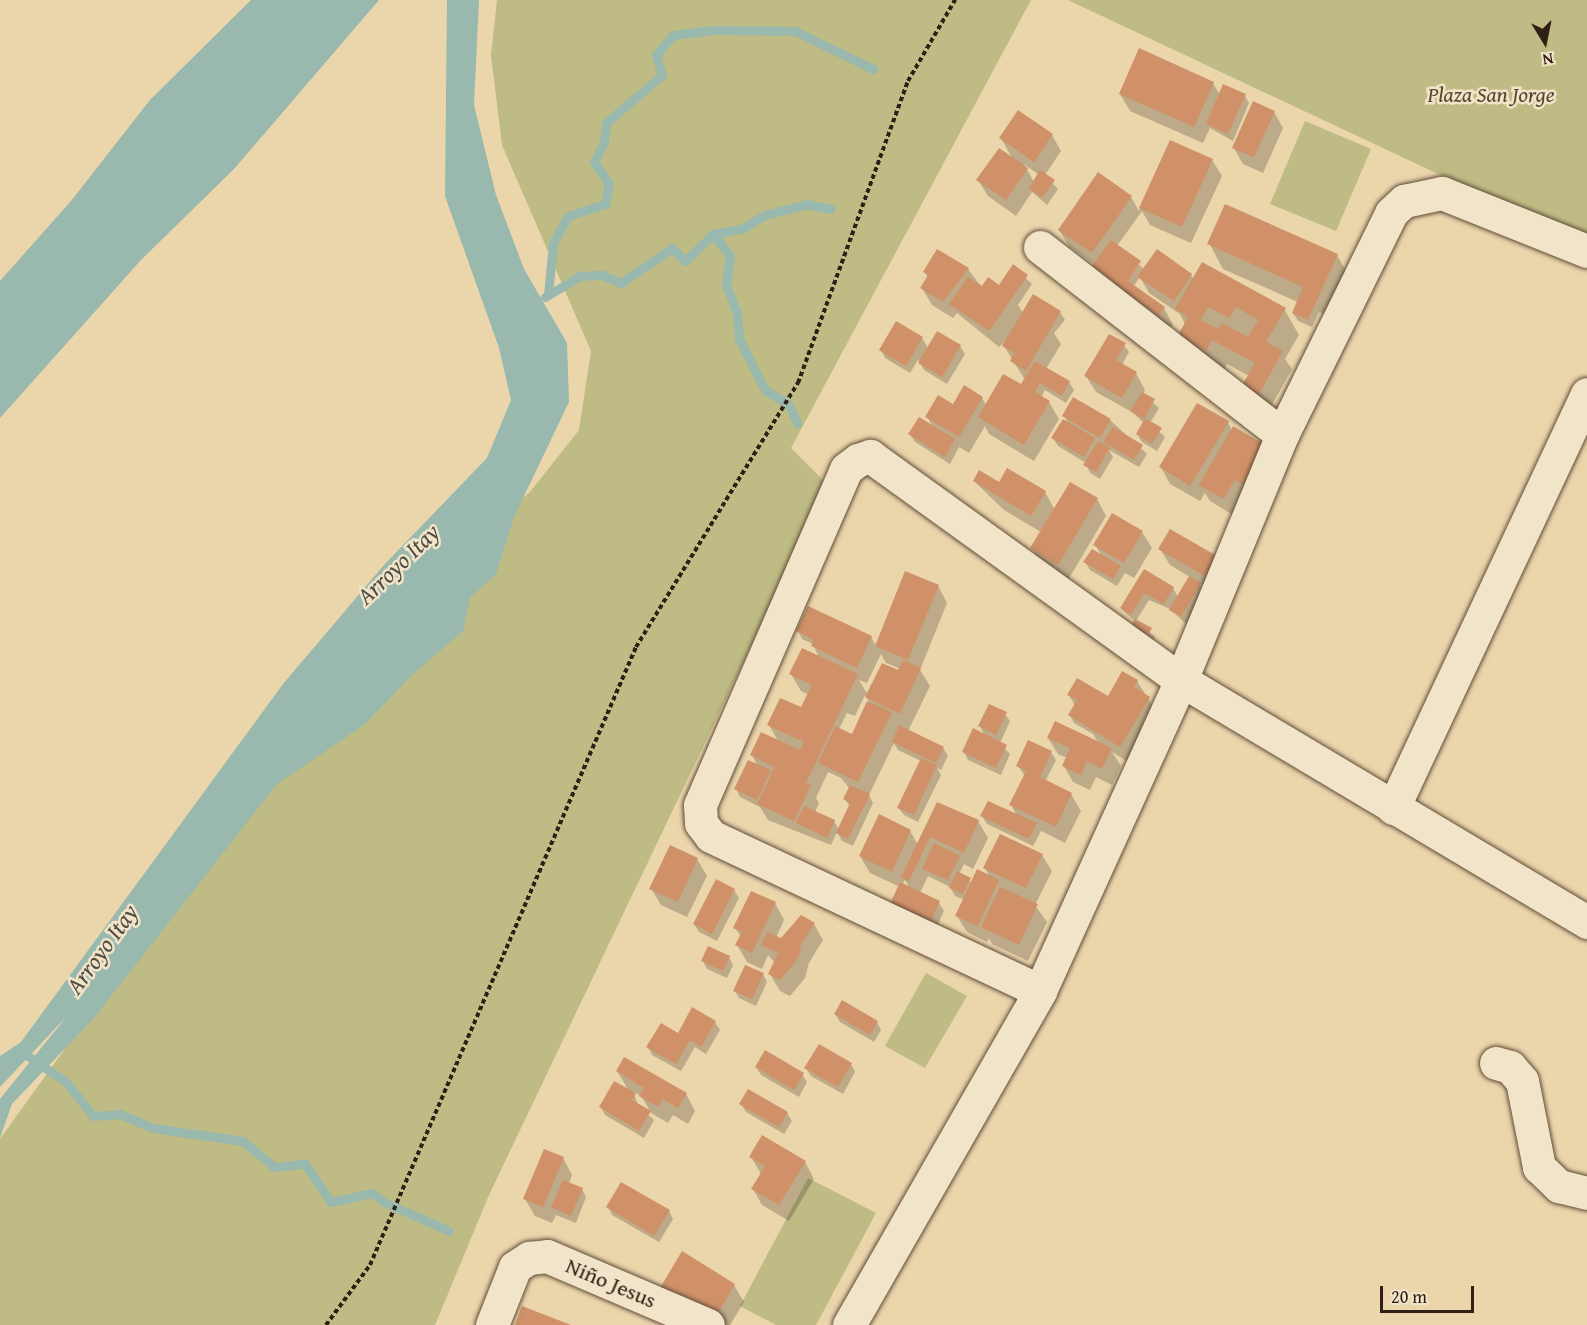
<!DOCTYPE html>
<meta charset="utf-8">
<style>
body{margin:0}
#map{position:relative;width:1587px;height:1325px;overflow:hidden;background:#ebd5ab;font-family:"Gentium Book Plus",serif}
div>[style]{position:absolute}
.green>*{inset:0;background:#bebb84}
.water>*{inset:0;background:#99b8ae}
.shadow>*{inset:0;background:#0003}
.stream>*{height:9px;margin:-4.5px;padding:0 4.5px;transform-origin:4.5px;border-radius:4.5px;background:#99b8ae}
.building>*{inset:0;background:#d09169}
.path>*{height:4px;margin-top:-2px;transform-origin:0;background:repeating-linear-gradient(90deg,#301f14 0 4.5px,transparent 0 7.5px)}
.roads{filter:drop-shadow(0 0 2px #5f4c3a) drop-shadow(0 0 2px #5f4c3a)}
.minor>*{height:33px;margin:-16.5px;padding:0 16.5px;transform-origin:16.5px;border-radius:16.5px;background:#f2e4c8}
span{translate:-50% -50%;white-space:nowrap;text-align:center;line-height:1.15;-webkit-text-stroke:5px #f2e4c8;paint-order:stroke}
.park-label{font-size:22px;color:#544630;font-style:italic}
.street-label{font-size:22px;color:#301f14}
.water-label{font-size:24px;color:#504d42;font-style:italic}
.north{position:absolute;left:1515px;top:12px;width:60px;height:60px;-webkit-text-stroke:4px #f2e4c8;paint-order:stroke;rotate:170deg;font-size:16px;font-weight:700;line-height:24px;text-align:center;color:#301f14}
.north::after{content:'';display:block;margin:auto;width:21px;height:27px;background:#301f14;clip-path:polygon(50% 0,100% 100%,50% 72%,0 100%)}
.scale{position:absolute;left:1380px;top:1286px;width:94px;height:27px;box-sizing:border-box;border:3px solid #301f14;border-top:0;padding-left:8px;font-size:18px;line-height:21px;white-space:nowrap;color:#301f14;-webkit-text-stroke:4px #f2e4c8;paint-order:stroke}
</style>
<div id="map">
<div class="green">
<div style="clip-path:polygon(497px 0,1031px 0,791px 448px,828px 485px,489px 1195px,435px 1325px,0 1325px,0 1139px,97px 1004px,443px 566px,530px 492px,579px 430px,591px 351px,502px 145px,491px 55px)"></div>
<div style="clip-path:polygon(1068px 0,1587px 0,1587px 244px)"></div>
<div style="clip-path:polygon(1305px 121px,1371px 149px,1336px 231px,1270px 204px)"></div>
<div style="clip-path:polygon(926px 973px,967px 996px,925px 1068px,885px 1046px)"></div>
<div style="clip-path:polygon(808px 1178px,876px 1213px,816px 1325px,776px 1325px,740px 1306px)"></div>
</div>
<div class="water">
<div style="clip-path:polygon(251px 0,379px 0,234px 169px,141px 260px,0 418px,0 281px,71px 201px,150px 100px)"></div>
<div style="clip-path:polygon(447px 0,479px 0,474px 105px,496px 195px,524px 269px,567px 343px,569px 402px,514px 517px,496px 574px,470px 598px,463px 631px,413px 674px,364px 725px,277px 784px,94px 1018px,12px 1104px,0 1138px,0 1099px,67px 1016px,0 1087px,0 1056px,21px 1042px,283px 684px,384px 565px,487px 458px,511px 400px,499px 348px,445px 196px)"></div>
</div>
<div class="shadow">
<div style="clip-path:polygon(1213px 83px,1220px 95px,1245px 96px,1249px 103px,1233px 141px,1210px 128px,1203px 143px,1130px 111px,1120px 94px)"></div>
<div style="clip-path:polygon(1274px 112px,1283px 128px,1263px 173px,1243px 164px,1234px 148px)"></div>
<div style="clip-path:polygon(evenodd,1052px 135px,1061px 151px,1045px 175px,1058px 189px,1047px 205px,1032px 192px,1016px 216px,988px 196px,978px 180px,1013px 160px,1001px 138px,1052px 135px,1024px 164px,1039px 175px,1034px 182px,1024px 164px)"></div>
<div style="clip-path:polygon(1171px 142px,1212px 160px,1222px 176px,1191px 243px,1150px 225px,1142px 211px,1117px 246px,1144px 269px,1191px 275px,1194px 279px,1284px 309px,1299px 335px,1285px 359px,1292px 369px,1264px 419px,1249px 376px,1227px 364px,1221px 375px,1179px 335px,1185px 324px,1180px 314px,1149px 293px,1140px 277px,1133px 287px,1164px 308px,1173px 325px,1169px 332px,1095px 265px,1069px 246px,1059px 230px,1131px 197px,1139px 211px)"></div>
<div style="clip-path:polygon(1209px 243px,1337px 255px,1351px 280px,1334px 318px,1319px 312px,1312px 327px,1298px 321px,1293px 313px,1298px 302px,1223px 269px)"></div>
<div style="clip-path:polygon(1013px 266px,1032px 284px,1018px 305px,1023px 313px,1033px 296px,1060px 312px,1065px 320px,1054px 333px,1061px 344px,1046px 369px,1069px 382px,1074px 390px,1066px 403px,1045px 390px,1041px 398px,1049px 402px,1059px 419px,1034px 461px,989px 434px,985px 426px,969px 453px,959px 447px,950px 464px,915px 442px,910px 434px,933px 427px,927px 417px,982px 398px,986px 405px,1026px 389px,1025px 380px,1004px 346px,1009px 338px,999px 347px,957px 313px,953px 318px,932px 305px,922px 288px,928px 278px,925px 272px,968px 269px,982px 288px,1004px 290px)"></div>
<div style="clip-path:polygon(922px 338px,928px 348px,960px 346px,965px 354px,947px 384px,924px 370px,918px 360px,910px 373px,885px 358px,881px 350px)"></div>
<div style="clip-path:polygon(1124px 345px,1129px 352px,1122px 365px,1136px 373px,1145px 390px,1143px 394px,1159px 408px,1150px 423px,1165px 437px,1157px 451px,1142px 442px,1137px 434px,1144px 423px,1132px 412px,1096px 392px,1086px 376px)"></div>
<div style="clip-path:polygon(1064px 416px,1110px 420px,1147px 454px,1139px 467px,1109px 450px,1113px 457px,1100px 479px,1090px 473px,1086px 463px,1058px 446px,1053px 438px,1069px 424px)"></div>
<div style="clip-path:polygon(1228px 422px,1232px 431px,1274px 453px,1233px 515px,1210px 501px,1205px 493px,1200px 501px,1170px 484px,1161px 467px)"></div>
<div style="clip-path:polygon(974px 481px,1045px 492px,1055px 510px,1097px 499px,1106px 516px,1068px 580px,1042px 565px,1032px 548px,1041px 532px,1004px 510px)"></div>
<div style="clip-path:polygon(1142px 532px,1152px 548px,1134px 578px,1125px 573px,1117px 586px,1090px 570px,1085px 562px,1102px 556px,1095px 545px)"></div>
<div style="clip-path:polygon(1160px 549px,1216px 557px,1215px 592px,1199px 583px,1205px 592px,1186px 624px,1170px 609px,1149px 600px,1136px 621px,1155px 637px,1147px 652px,1135px 621px,1121px 609px,1144px 571px,1173px 588px,1178px 597px,1190px 577px,1170px 565px)"></div>
<div style="clip-path:polygon(evenodd,938px 586px,947px 603px,920px 670px,930px 686px,908px 731px,943px 748px,948px 756px,941px 770px,937px 768px,941px 775px,918px 822px,904px 815px,899px 808px,921px 761px,898px 750px,894px 743px,869px 795px,873px 803px,853px 846px,842px 841px,837px 832px,831px 845px,768px 820px,760px 807px,740px 797px,736px 789px,757px 765px,752px 755px,778px 741px,769px 725px,802px 709px,809px 695px,801px 691px,791px 674px,819px 658px,813px 644px,802px 639px,798px 631px,871px 637px,876px 646px,938px 586px,881px 654px,886px 663px,901px 669px,868px 695px,859px 680px,867px 683px,881px 654px,938px 586px,865px 695px,871px 705px,853px 736px,839px 729px,847px 713px,855px 716px,865px 695px,938px 586px,828px 772px,841px 778px,850px 789px,845px 799px,850px 807px,839px 830px,834px 821px,815px 812px,819px 803px,816px 798px,828px 772px)"></div>
<div style="clip-path:polygon(1137px 681px,1158px 714px,1130px 763px,1112px 752px,1121px 766px,1112px 785px,1096px 777px,1090px 790px,1073px 782px,1064px 766px,1067px 758px,1058px 754px,1048px 738px,1099px 744px,1093px 734px,1074px 723px,1070px 715px,1075px 706px,1069px 695px,1108px 698px)"></div>
<div style="clip-path:polygon(1005px 714px,1010px 721px,1000px 743px,1010px 754px,1001px 775px,968px 760px,964px 752px,985px 736px,980px 726px)"></div>
<div style="clip-path:polygon(1051px 752px,1056px 760px,1045px 782px,1071px 794px,1081px 811px,1065px 843px,1041px 831px,1033px 846px,987px 824px,982px 816px,1017px 816px,1011px 805px,1025px 776px,1018px 766px)"></div>
<div style="clip-path:polygon(evenodd,938px 804px,978px 821px,988px 838px,973px 869px,964px 864px,959px 874px,972px 883px,990px 878px,985px 868px,1042px 855px,1052px 871px,1035px 905px,1047px 922px,1028px 961px,992px 944px,989px 938px,987px 942px,967px 932px,957px 916px,965px 900px,955px 896px,950px 887px,928px 876px,920px 893px,939px 903px,944px 911px,935px 930px,900px 887px,870px 873px,860px 856px,910px 831px,918px 845px,938px 804px,905px 880px,910px 889px,902px 885px,905px 880px)"></div>
<div style="clip-path:polygon(697px 859px,707px 876px,687px 917px,661px 905px,651px 888px)"></div>
<div style="clip-path:polygon(734px 890px,739px 898px,717px 941px,699px 932px,694px 924px)"></div>
<div style="clip-path:polygon(775px 903px,784px 920px,776px 938px,782px 940px,814px 924px,823px 940px,809px 963px,805px 978px,790px 996px,780px 991px,770px 974px,775px 963px,768px 955px,762px 969px,747px 962px,737px 945px,741px 937px,735px 928px)"></div>
<div style="clip-path:polygon(729px 957px,733px 965px,727px 978px,707px 969px,703px 961px)"></div>
<div style="clip-path:polygon(763px 974px,767px 982px,756px 1006px,739px 998px,735px 991px)"></div>
<div style="clip-path:polygon(835px 1014px,877px 1022px,881px 1030px,874px 1042px,840px 1022px)"></div>
<div style="clip-path:polygon(715px 1022px,720px 1030px,706px 1054px,695px 1047px,681px 1071px,652px 1055px,648px 1047px)"></div>
<div style="clip-path:polygon(851px 1064px,855px 1072px,843px 1094px,811px 1076px,806px 1068px)"></div>
<div style="clip-path:polygon(756px 1067px,802px 1074px,807px 1082px,799px 1097px,761px 1075px)"></div>
<div style="clip-path:polygon(617px 1071px,686px 1094px,695px 1111px,688px 1124px,673px 1115px,668px 1123px,651px 1113px,642px 1097px,633px 1091px,638px 1105px,654px 1120px,644px 1138px,605px 1115px,601px 1107px,629px 1091px)"></div>
<div style="clip-path:polygon(741px 1104px,787px 1113px,792px 1121px,784px 1134px,746px 1112px)"></div>
<div style="clip-path:polygon(751px 1157px,805px 1162px,814px 1179px,789px 1221px,762px 1205px,753px 1189px,761px 1174px)"></div>
<div style="clip-path:polygon(563px 1158px,572px 1175px,569px 1184px,582px 1189px,586px 1197px,576px 1223px,556px 1215px,552px 1223px,535px 1216px,525px 1199px)"></div>
<div style="clip-path:polygon(608px 1207px,669px 1211px,673px 1219px,659px 1242px,612px 1215px)"></div>
<div style="clip-path:polygon(734px 1285px,744px 1302px,730px 1325px,705px 1325px)"></div>
</div>
<div class="stream">
<div style="left:713px;top:234px;width:31px;rotate:-11deg"></div>
<div style="left:743px;top:228px;width:26px;rotate:-31deg"></div>
<div style="left:765px;top:215px;width:43px;rotate:-14.7deg"></div>
<div style="left:807px;top:204px;width:24px;rotate:12deg"></div>
<div style="left:548px;top:295px;width:52px;rotate:-84.5deg"></div>
<div style="left:553px;top:243px;width:31px;rotate:-61deg"></div>
<div style="left:568px;top:216px;width:39px;rotate:-18deg"></div>
<div style="left:605px;top:204px;width:20px;rotate:-79deg"></div>
<div style="left:609px;top:184px;width:27px;rotate:-124deg"></div>
<div style="left:594px;top:162px;width:22px;rotate:-63deg"></div>
<div style="left:604px;top:142px;width:19px;rotate:-84deg"></div>
<div style="left:606px;top:123px;width:74px;rotate:-40.6deg"></div>
<div style="left:662px;top:75px;width:21px;rotate:-107deg"></div>
<div style="left:656px;top:55px;width:26px;rotate:-50deg"></div>
<div style="left:673px;top:35px;width:41px;rotate:-7deg"></div>
<div style="left:714px;top:30px;width:81px;rotate:0.7deg"></div>
<div style="left:795px;top:31px;width:87px;rotate:26deg"></div>
<div style="left:545px;top:297px;width:41px;rotate:-31deg"></div>
<div style="left:580px;top:276px;width:22px;rotate:-3deg"></div>
<div style="left:602px;top:275px;width:21px;rotate:23deg"></div>
<div style="left:621px;top:283px;width:62px;rotate:-34.5deg"></div>
<div style="left:672px;top:248px;width:18px;rotate:45deg"></div>
<div style="left:685px;top:261px;width:39px;rotate:-44deg"></div>
<div style="left:713px;top:234px;width:28px;rotate:52deg"></div>
<div style="left:730px;top:256px;width:28px;rotate:98deg"></div>
<div style="left:726px;top:284px;width:33px;rotate:70deg"></div>
<div style="left:737px;top:315px;width:24px;rotate:85deg"></div>
<div style="left:739px;top:339px;width:57px;rotate:63deg"></div>
<div style="left:765px;top:390px;width:28px;rotate:32deg"></div>
<div style="left:789px;top:405px;width:20px;rotate:66deg"></div>
<div style="left:25px;top:1054px;width:50px;rotate:34.3deg"></div>
<div style="left:66px;top:1082px;width:43px;rotate:51.5deg"></div>
<div style="left:93px;top:1116px;width:27px;rotate:-4deg"></div>
<div style="left:120px;top:1114px;width:36px;rotate:23deg"></div>
<div style="left:153px;top:1128px;width:91px;rotate:8.2deg"></div>
<div style="left:243px;top:1141px;width:40px;rotate:40deg"></div>
<div style="left:274px;top:1167px;width:31px;rotate:-6deg"></div>
<div style="left:305px;top:1164px;width:46px;rotate:55.6deg"></div>
<div style="left:331px;top:1202px;width:42px;rotate:-12.4deg"></div>
<div style="left:372px;top:1193px;width:15px;rotate:37deg"></div>
<div style="left:384px;top:1202px;width:71px;rotate:24deg"></div>
</div>
<div class="building">
<div style="clip-path:polygon(1139px 48px,1214px 82px,1194px 127px,1119px 94px)"></div>
<div style="clip-path:polygon(1223px 84px,1246px 94px,1228px 134px,1206px 124px)"></div>
<div style="clip-path:polygon(1253px 101px,1275px 111px,1254px 157px,1232px 148px)"></div>
<div style="clip-path:polygon(1018px 110px,1053px 134px,1034px 162px,999px 138px)"></div>
<div style="clip-path:polygon(1170px 140px,1213px 159px,1182px 227px,1139px 208px)"></div>
<div style="clip-path:polygon(999px 148px,1028px 168px,1006px 200px,976px 180px)"></div>
<div style="clip-path:polygon(1040px 170px,1055px 180px,1042px 198px,1029px 188px)"></div>
<div style="clip-path:polygon(1098px 172px,1132px 196px,1092px 253px,1058px 230px)"></div>
<div style="clip-path:polygon(1225px 204px,1338px 254px,1308px 320px,1292px 313px,1303px 287px,1207px 244px)"></div>
<div style="clip-path:polygon(1111px 240px,1141px 261px,1128px 281px,1165px 307px,1159px 316px,1131px 296px,1125px 305px,1084px 277px)"></div>
<div style="clip-path:polygon(937px 249px,969px 268px,943px 302px,920px 288px,928px 275px,923px 272px)"></div>
<div style="clip-path:polygon(1157px 249px,1192px 274px,1174px 301px,1137px 277px)"></div>
<div style="clip-path:polygon(evenodd,1202px 262px,1286px 308px,1266px 342px,1283px 351px,1254px 403px,1237px 394px,1255px 363px,1212px 340px,1206px 351px,1178px 335px,1188px 317px,1175px 309px,1202px 262px,1208px 307px,1229px 318px,1236px 307px,1258px 320px,1248px 337px,1222px 323px,1218px 329px,1201px 320px,1208px 307px)"></div>
<div style="clip-path:polygon(1013px 264px,1028px 275px,989px 331px,949px 304px,968px 277px,982px 286px,988px 277px,999px 285px)"></div>
<div style="clip-path:polygon(1033px 294px,1061px 311px,1026px 371px,1010px 361px,1015px 353px,1002px 346px)"></div>
<div style="clip-path:polygon(896px 321px,923px 337px,906px 366px,879px 350px)"></div>
<div style="clip-path:polygon(937px 331px,961px 345px,942px 377px,918px 363px)"></div>
<div style="clip-path:polygon(1109px 334px,1126px 343px,1116px 360px,1137px 372px,1122px 398px,1084px 376px)"></div>
<div style="clip-path:polygon(1035px 361px,1070px 381px,1062px 396px,1040px 383px,1035px 392px,1050px 401px,1024px 445px,978px 417px,1003px 374px,1021px 384px)"></div>
<div style="clip-path:polygon(964px 385px,983px 397px,959px 437px,925px 417px,938px 395px,953px 404px)"></div>
<div style="clip-path:polygon(1142px 392px,1155px 399px,1144px 419px,1130px 411px)"></div>
<div style="clip-path:polygon(1073px 397px,1111px 419px,1100px 438px,1062px 416px)"></div>
<div style="clip-path:polygon(1197px 403px,1229px 421px,1190px 486px,1159px 467px)"></div>
<div style="clip-path:polygon(919px 417px,955px 439px,945px 457px,908px 434px)"></div>
<div style="clip-path:polygon(1145px 418px,1162px 428px,1152px 444px,1136px 434px)"></div>
<div style="clip-path:polygon(1063px 419px,1095px 438px,1084px 457px,1051px 438px)"></div>
<div style="clip-path:polygon(1233px 426px,1275px 451px,1252px 490px,1235px 480px,1223px 499px,1199px 485px)"></div>
<div style="clip-path:polygon(1113px 427px,1143px 445px,1134px 460px,1103px 442px)"></div>
<div style="clip-path:polygon(1098px 441px,1110px 448px,1096px 472px,1083px 465px)"></div>
<div style="clip-path:polygon(1007px 468px,1046px 491px,1031px 516px,973px 481px,979px 470px,999px 482px)"></div>
<div style="clip-path:polygon(1070px 482px,1098px 498px,1058px 565px,1030px 548px)"></div>
<div style="clip-path:polygon(1112px 513px,1143px 531px,1124px 563px,1093px 545px)"></div>
<div style="clip-path:polygon(1170px 529px,1217px 556px,1205px 576px,1158px 549px)"></div>
<div style="clip-path:polygon(1092px 549px,1121px 566px,1113px 579px,1083px 562px)"></div>
<div style="clip-path:polygon(1144px 569px,1174px 587px,1164px 604px,1144px 593px,1131px 615px,1120px 608px)"></div>
<div style="clip-path:polygon(905px 571px,939px 585px,908px 660px,875px 646px)"></div>
<div style="clip-path:polygon(1189px 576px,1201px 583px,1181px 617px,1169px 610px)"></div>
<div style="clip-path:polygon(808px 606px,872px 636px,857px 668px,811px 646px,814px 640px,796px 631px)"></div>
<div style="clip-path:polygon(1135px 619px,1152px 628px,1142px 645px,1125px 635px)"></div>
<div style="clip-path:polygon(802px 648px,858px 674px,806px 783px,811px 785px,794px 821px,757px 804px,774px 768px,785px 773px,750px 755px,761px 732px,800px 750px,804px 742px,767px 725px,780px 698px,801px 707px,812px 685px,789px 674px)"></div>
<div style="clip-path:polygon(904px 660px,921px 668px,900px 714px,865px 697px,882px 663px,898px 670px)"></div>
<div style="clip-path:polygon(1122px 671px,1138px 680px,1134px 687px,1150px 697px,1120px 747px,1068px 715px,1077px 700px,1067px 695px,1077px 678px,1108px 696px)"></div>
<div style="clip-path:polygon(867px 701px,892px 712px,858px 782px,818px 763px,835px 726px,852px 734px)"></div>
<div style="clip-path:polygon(989px 704px,1007px 712px,996px 735px,978px 726px)"></div>
<div style="clip-path:polygon(1055px 721px,1112px 748px,1102px 769px,1087px 761px,1081px 775px,1062px 766px,1070px 748px,1047px 738px)"></div>
<div style="clip-path:polygon(899px 725px,944px 747px,936px 763px,892px 742px)"></div>
<div style="clip-path:polygon(973px 728px,1007px 745px,996px 768px,962px 752px)"></div>
<div style="clip-path:polygon(1028px 740px,1052px 751px,1040px 777px,1072px 793px,1056px 827px,1009px 805px,1026px 771px,1016px 766px)"></div>
<div style="clip-path:polygon(921px 758px,937px 765px,914px 815px,897px 808px)"></div>
<div style="clip-path:polygon(748px 760px,771px 770px,757px 800px,734px 789px)"></div>
<div style="clip-path:polygon(850px 785px,870px 794px,848px 839px,836px 833px,850px 803px,843px 799px)"></div>
<div style="clip-path:polygon(988px 801px,1037px 823px,1029px 839px,980px 816px)"></div>
<div style="clip-path:polygon(937px 802px,979px 820px,964px 853px,930px 837px,909px 881px,901px 877px)"></div>
<div style="clip-path:polygon(804px 806px,835px 820px,827px 838px,796px 823px)"></div>
<div style="clip-path:polygon(879px 814px,911px 830px,892px 872px,859px 856px)"></div>
<div style="clip-path:polygon(1000px 834px,1043px 854px,1026px 888px,983px 868px)"></div>
<div style="clip-path:polygon(934px 843px,960px 856px,948px 880px,922px 869px)"></div>
<div style="clip-path:polygon(670px 845px,698px 858px,678px 902px,649px 889px)"></div>
<div style="clip-path:polygon(977px 869px,999px 880px,978px 926px,955px 916px)"></div>
<div style="clip-path:polygon(957px 871px,971px 878px,963px 894px,949px 888px)"></div>
<div style="clip-path:polygon(716px 879px,735px 889px,712px 934px,693px 924px)"></div>
<div style="clip-path:polygon(900px 882px,940px 901px,930px 923px,890px 904px)"></div>
<div style="clip-path:polygon(1000px 887px,1038px 904px,1019px 945px,981px 927px)"></div>
<div style="clip-path:polygon(751px 891px,776px 902px,752px 953px,735px 945px,742px 932px,733px 928px)"></div>
<div style="clip-path:polygon(801px 915px,815px 923px,799px 947px,802px 948px,796px 961px,780px 980px,768px 974px,778px 953px,761px 945px,767px 932px,781px 938px)"></div>
<div style="clip-path:polygon(708px 946px,730px 956px,723px 971px,701px 961px)"></div>
<div style="clip-path:polygon(745px 965px,764px 973px,752px 999px,733px 991px)"></div>
<div style="clip-path:polygon(842px 1000px,878px 1021px,870px 1035px,834px 1014px)"></div>
<div style="clip-path:polygon(692px 1007px,716px 1021px,701px 1047px,690px 1040px,676px 1064px,646px 1047px,661px 1023px,678px 1033px)"></div>
<div style="clip-path:polygon(819px 1044px,852px 1063px,838px 1087px,804px 1068px)"></div>
<div style="clip-path:polygon(765px 1050px,804px 1073px,794px 1090px,755px 1067px)"></div>
<div style="clip-path:polygon(624px 1057px,687px 1093px,678px 1108px,663px 1099px,658px 1107px,639px 1096px,644px 1088px,616px 1071px)"></div>
<div style="clip-path:polygon(614px 1081px,636px 1093px,632px 1100px,651px 1111px,639px 1131px,599px 1107px)"></div>
<div style="clip-path:polygon(748px 1089px,788px 1112px,779px 1127px,739px 1104px)"></div>
<div style="clip-path:polygon(762px 1135px,806px 1161px,779px 1205px,751px 1189px,765px 1166px,749px 1157px)"></div>
<div style="clip-path:polygon(544px 1149px,564px 1157px,543px 1207px,523px 1199px)"></div>
<div style="clip-path:polygon(563px 1180px,583px 1188px,571px 1216px,551px 1207px)"></div>
<div style="clip-path:polygon(621px 1182px,670px 1210px,654px 1236px,606px 1207px)"></div>
<div style="clip-path:polygon(682px 1251px,735px 1284px,714px 1320px,660px 1288px)"></div>
<div style="clip-path:polygon(522px 1306px,571px 1325px,515px 1325px)"></div>
</div>
<div class="path">
<div style="left:326px;top:1325px;width:74px;rotate:-53.7deg"></div>
<div style="left:370px;top:1265px;width:673px;rotate:-66.71deg"></div>
<div style="left:636px;top:647px;width:310px;rotate:-58.5deg"></div>
<div style="left:798px;top:383px;width:321px;rotate:-70deg"></div>
<div style="left:908px;top:81px;width:94px;rotate:-59.9deg"></div>
</div>
<div class="roads">
<div class="minor">
<div style="left:1040px;top:247px;width:306px;rotate:37.8deg"></div>
<div style="left:1393px;top:808px;width:457px;rotate:-64.9deg"></div>
<div style="left:1040px;top:991px;width:364px;rotate:-154.8deg"></div>
<div style="left:711px;top:836px;width:16px;rotate:-128deg"></div>
<div style="left:701px;top:823px;width:18px;rotate:-93deg"></div>
<div style="left:700px;top:805px;width:366px;rotate:-66.5deg"></div>
<div style="left:846px;top:469px;width:15px;rotate:-37deg"></div>
<div style="left:858px;top:460px;width:13px;rotate:-18deg"></div>
<div style="left:870px;top:456px;width:383px;rotate:35.8deg"></div>
<div style="left:1181px;top:680px;width:473px;rotate:30.8deg"></div>
<div style="left:1496px;top:1063px;width:15px;rotate:16deg"></div>
<div style="left:1510px;top:1067px;width:18px;rotate:49deg"></div>
<div style="left:1522px;top:1081px;width:88px;rotate:78.8deg"></div>
<div style="left:1539px;top:1167px;width:28px;rotate:44deg"></div>
<div style="left:1559px;top:1186px;width:29px;rotate:14deg"></div>
<div style="left:492px;top:1325px;width:62px;rotate:-68.4deg"></div>
<div style="left:515px;top:1267px;width:17px;rotate:-33deg"></div>
<div style="left:529px;top:1258px;width:18px;rotate:-6deg"></div>
<div style="left:547px;top:1256px;width:175px;rotate:23.2deg"></div>
<div style="left:849px;top:1325px;width:385px;rotate:-60.2deg"></div>
<div style="left:1040px;top:991px;width:341px;rotate:-65.6deg"></div>
<div style="left:1181px;top:680px;width:265px;rotate:-67.6deg"></div>
<div style="left:1282px;top:435px;width:247px;rotate:-63.8deg"></div>
<div style="left:1391px;top:213px;width:18px;rotate:-43deg"></div>
<div style="left:1404px;top:201px;width:39px;rotate:-12deg"></div>
<div style="left:1442px;top:193px;width:156px;rotate:21.8deg"></div>
</div>
</div>
<div class="park-label">
<span style="left:1491px;top:95px">Plaza San Jorge</span>
</div>
<div class="street-label">
<span style="left:611px;top:1283px;rotate:23deg">Niño Jesus</span>
</div>
<div class="water-label">
<span style="left:398px;top:564px;rotate:-44deg">Arroyo Itay</span>
<span style="left:102px;top:949px;rotate:-54deg">Arroyo Itay</span>
</div>
<div class="north">N</div>
<div class="scale">20 m</div>
</div>
